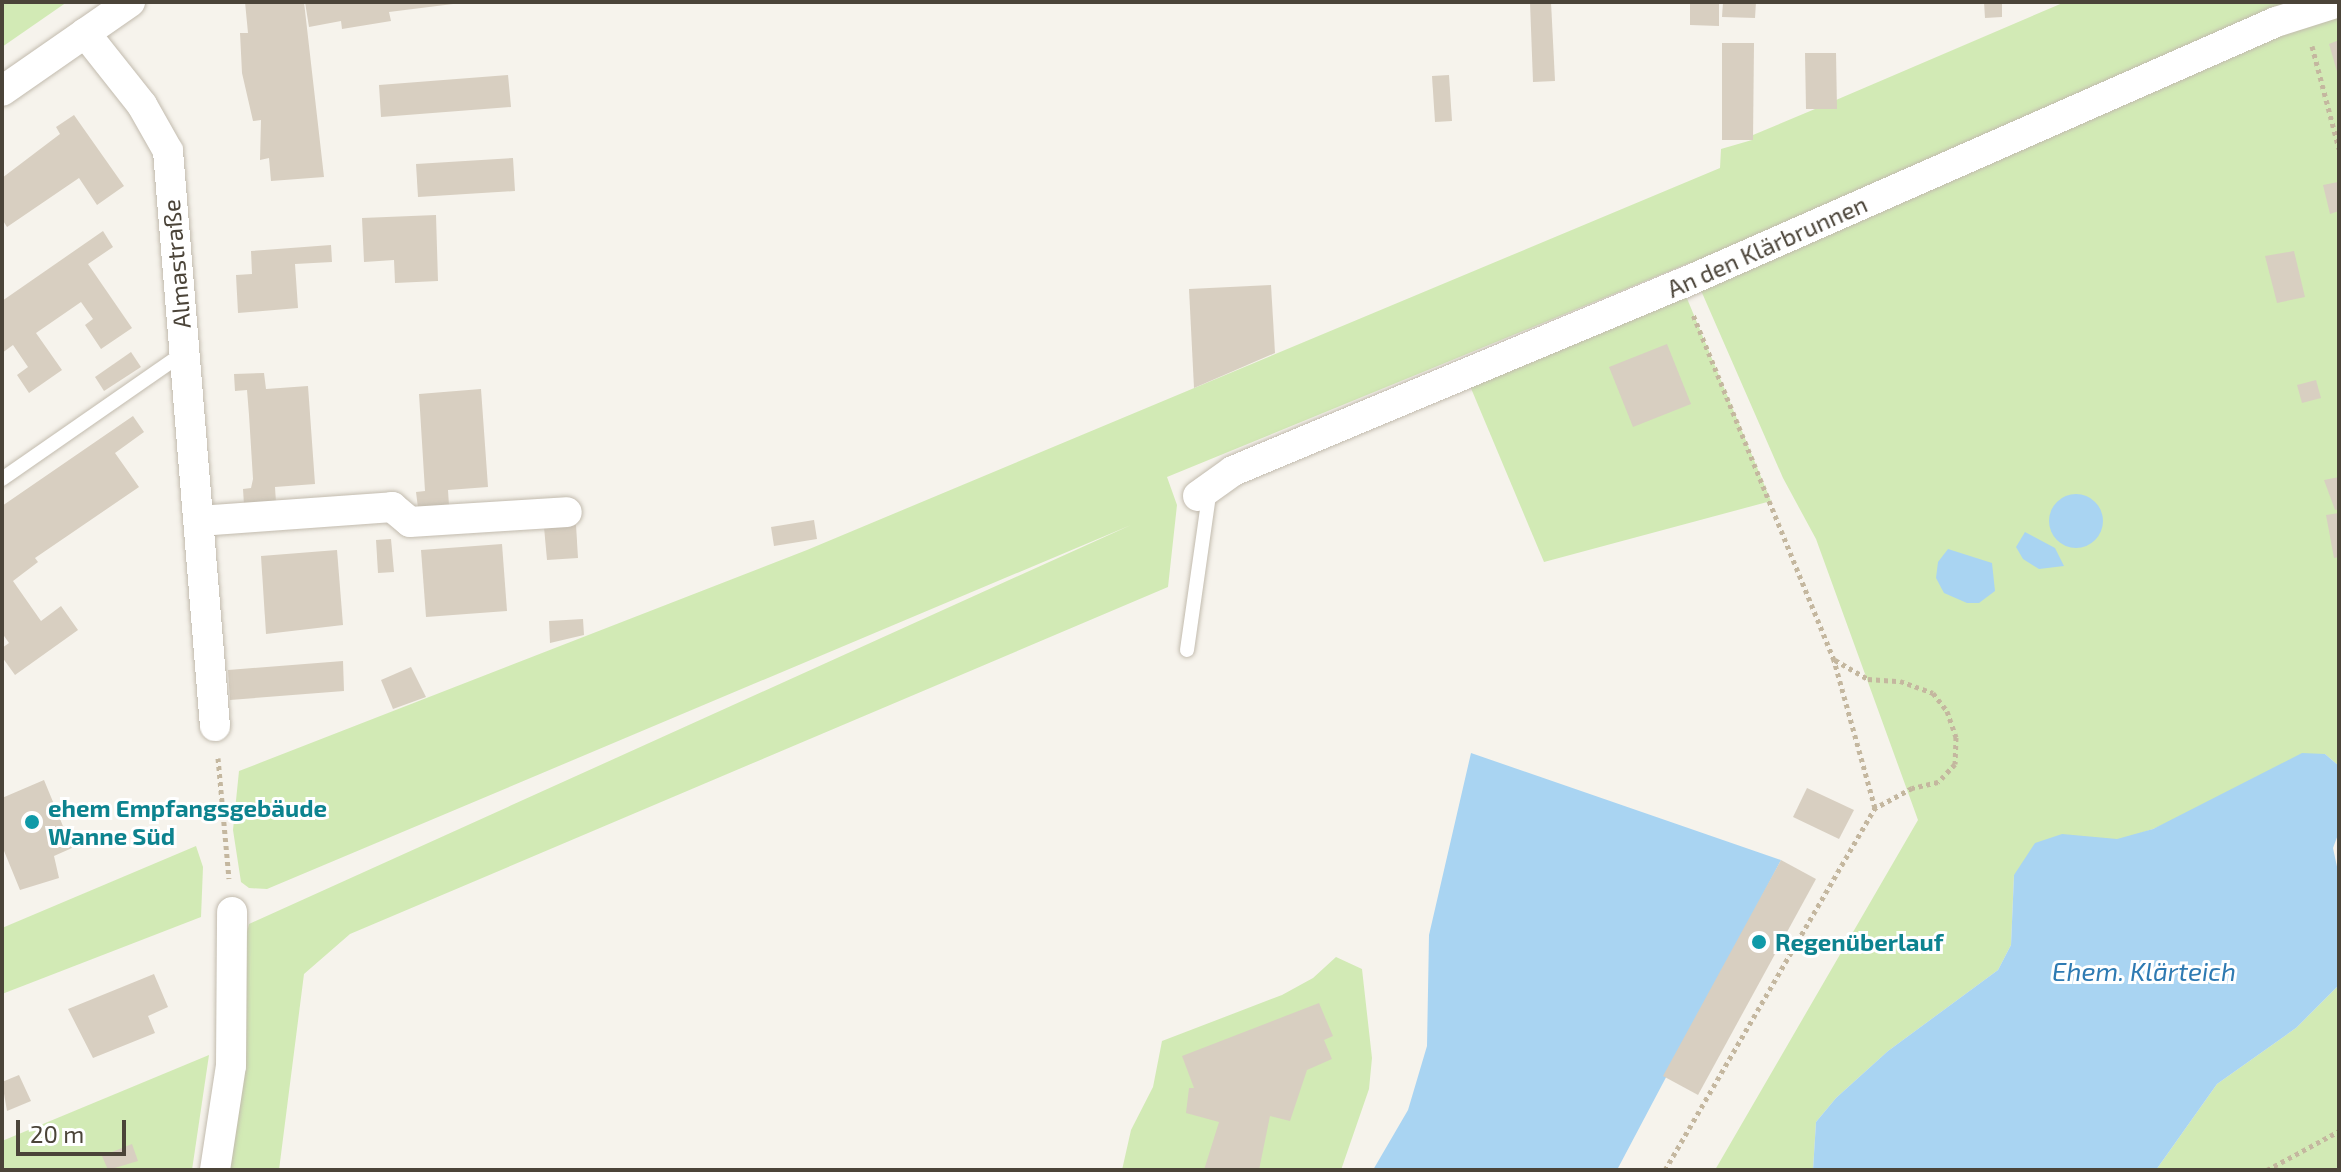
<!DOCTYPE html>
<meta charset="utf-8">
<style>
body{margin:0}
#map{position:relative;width:2341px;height:1172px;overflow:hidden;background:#f6f3ec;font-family:"Exo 2",sans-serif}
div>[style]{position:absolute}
.green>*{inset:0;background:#d2eab5}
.water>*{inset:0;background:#a9d4f2}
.round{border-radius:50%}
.building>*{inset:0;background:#d8cfc1}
.path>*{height:5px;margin-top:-2.5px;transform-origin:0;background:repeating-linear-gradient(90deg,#c4b79f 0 4px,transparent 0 8px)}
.roads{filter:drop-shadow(0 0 2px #c2bbae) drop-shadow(0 0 2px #c2bbae)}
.lane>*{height:14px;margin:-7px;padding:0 7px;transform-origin:7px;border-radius:7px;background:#fff}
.street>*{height:30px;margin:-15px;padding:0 15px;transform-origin:15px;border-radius:15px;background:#fff}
.dots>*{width:22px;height:22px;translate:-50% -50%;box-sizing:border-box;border:4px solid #fff;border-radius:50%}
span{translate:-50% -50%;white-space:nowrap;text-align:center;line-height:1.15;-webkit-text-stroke:6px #fff;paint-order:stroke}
.street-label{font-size:24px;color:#4b4439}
.culture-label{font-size:24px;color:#0d838f;font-weight:700}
.left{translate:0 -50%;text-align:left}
.water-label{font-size:26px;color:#2e7ab2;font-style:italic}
.frame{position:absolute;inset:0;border:4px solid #4b4439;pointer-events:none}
.scale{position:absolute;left:16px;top:1120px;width:110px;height:36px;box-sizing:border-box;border:4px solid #4b4439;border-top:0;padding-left:10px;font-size:24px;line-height:28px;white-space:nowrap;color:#4b4439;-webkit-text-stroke:6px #fff;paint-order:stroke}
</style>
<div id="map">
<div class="green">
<div style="clip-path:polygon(2px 2px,67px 2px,2px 47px)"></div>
<div style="clip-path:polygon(2065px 2px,2339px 2px,2339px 766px,2325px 754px,2153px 829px,2014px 875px,2011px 945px,1998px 970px,1888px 1051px,1836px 1098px,1816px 1122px,1813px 1170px,1715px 1170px,1918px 820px,1816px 539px,1783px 478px,1689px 263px,1167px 477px,1177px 505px,1168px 587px,350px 934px,304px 974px,279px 1170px,215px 1170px,236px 974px,249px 924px,1131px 525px,267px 889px,249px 888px,241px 882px,233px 830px,239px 771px,807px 550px,1720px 168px,1721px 149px,1752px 140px,1753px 135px,1815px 109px,1836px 109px,1836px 100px)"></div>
<div style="clip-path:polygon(1681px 284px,1771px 501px,1544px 562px,1465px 374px)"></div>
<div style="clip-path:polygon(196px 846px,203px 867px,201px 917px,2px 994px,2px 928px)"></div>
<div style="clip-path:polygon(1336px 957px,1362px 969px,1372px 1058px,1369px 1089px,1341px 1170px,1122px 1170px,1131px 1130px,1153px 1087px,1162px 1041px,1282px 995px,1313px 978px)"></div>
<div style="clip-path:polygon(2339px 985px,2339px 1170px,2156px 1170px,2217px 1084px,2296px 1028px)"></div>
<div style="clip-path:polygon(209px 1055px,192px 1170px,2px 1170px,2px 1141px)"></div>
</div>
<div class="water">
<div class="round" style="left:2049px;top:494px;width:54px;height:54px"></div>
<div style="clip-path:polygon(2025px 532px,2055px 548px,2064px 566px,2039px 569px,2023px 559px,2016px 547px)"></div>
<div style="clip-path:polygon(1948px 549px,1992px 563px,1995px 591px,1979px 603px,1967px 603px,1944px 593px,1936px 578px,1938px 562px)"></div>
<div style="clip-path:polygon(1471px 753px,1781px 860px,1617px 1170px,1373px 1170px,1408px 1110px,1427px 1046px,1429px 935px)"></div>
<div style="clip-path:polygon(2302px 753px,2325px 754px,2339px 766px,2339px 832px,2333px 848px,2339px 876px,2339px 985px,2296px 1028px,2217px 1084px,2156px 1170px,1813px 1170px,1816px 1122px,1836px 1098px,1888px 1051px,1998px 970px,2011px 945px,2014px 875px,2035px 843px,2062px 834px,2117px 839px,2153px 829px)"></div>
</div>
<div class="building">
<div style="clip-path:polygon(245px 2px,304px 2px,324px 177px,271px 181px,269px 158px,260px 160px,261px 120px,253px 121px,242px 73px,240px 33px,248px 33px)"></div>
<div style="clip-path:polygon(305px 2px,453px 2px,453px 4px,389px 12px,391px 21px,342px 29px,341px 21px,309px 27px)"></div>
<div style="clip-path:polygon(1530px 2px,1551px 2px,1555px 81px,1533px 82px)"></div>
<div style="clip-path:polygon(1690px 2px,1719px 2px,1719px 26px,1690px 25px)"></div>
<div style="clip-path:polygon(1723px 2px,1756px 2px,1755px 18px,1722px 17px)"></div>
<div style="clip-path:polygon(1984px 2px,2002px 2px,2002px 17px,1985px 18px)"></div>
<div style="clip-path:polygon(2339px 40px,2339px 75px,2338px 75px,2329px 44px)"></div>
<div style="clip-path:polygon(1722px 43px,1754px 43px,1753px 140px,1722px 140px)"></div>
<div style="clip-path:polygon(1805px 53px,1836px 53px,1837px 109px,1806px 109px)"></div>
<div style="clip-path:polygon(508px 75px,511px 107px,381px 117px,379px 85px)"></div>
<div style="clip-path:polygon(1449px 75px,1452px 121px,1435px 122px,1432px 76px)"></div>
<div style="clip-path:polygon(74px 115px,124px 186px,97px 205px,79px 178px,7px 227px,2px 219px,2px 178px,60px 134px,56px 127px)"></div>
<div style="clip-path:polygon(513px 158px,515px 191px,418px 197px,416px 164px)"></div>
<div style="clip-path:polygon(2338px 182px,2339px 211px,2330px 214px,2323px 185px)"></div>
<div style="clip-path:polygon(436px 215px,438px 281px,395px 283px,394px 260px,364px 262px,362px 218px)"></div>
<div style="clip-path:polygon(103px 231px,113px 247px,88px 264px,132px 328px,101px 349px,85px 325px,93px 319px,81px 302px,36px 333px,62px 370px,29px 393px,17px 375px,28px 367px,13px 345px,2px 353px,2px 301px)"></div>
<div style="clip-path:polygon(331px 245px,332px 262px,295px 264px,298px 308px,238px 313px,236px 275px,252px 274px,251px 251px)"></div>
<div style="clip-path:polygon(2294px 251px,2305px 297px,2277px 303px,2265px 256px)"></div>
<div style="clip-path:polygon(1271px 285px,1275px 353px,1194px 388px,1189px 289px)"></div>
<div style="clip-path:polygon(1667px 344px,1691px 404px,1633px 427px,1609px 367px)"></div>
<div style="clip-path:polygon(131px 352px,141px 367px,104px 391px,95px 377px)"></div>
<div style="clip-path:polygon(264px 373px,266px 389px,308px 386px,315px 484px,275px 487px,276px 503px,244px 505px,243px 489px,251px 488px,253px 479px,249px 415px,247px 390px,235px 391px,234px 374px)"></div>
<div style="clip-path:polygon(2316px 380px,2321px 398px,2302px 403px,2297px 385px)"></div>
<div style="clip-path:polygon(481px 389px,488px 487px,448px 490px,449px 506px,418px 508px,416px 492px,425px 491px,419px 394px)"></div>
<div style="clip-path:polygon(133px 416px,144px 432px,115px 453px,139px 487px,35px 558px,38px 562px,13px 581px,41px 621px,61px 606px,78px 630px,15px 675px,2px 657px,2px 648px,9px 643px,2px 633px,2px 506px)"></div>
<div style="clip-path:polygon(2339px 477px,2339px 509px,2335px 510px,2324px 480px)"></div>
<div style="clip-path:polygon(2339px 513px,2339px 557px,2334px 558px,2326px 515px)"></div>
<div style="clip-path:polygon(814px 520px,817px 539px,774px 546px,771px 527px)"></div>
<div style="clip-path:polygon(576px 525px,578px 558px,547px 560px,544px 527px)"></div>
<div style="clip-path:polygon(391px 539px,394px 572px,378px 573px,376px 540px)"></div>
<div style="clip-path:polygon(502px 544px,507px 611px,426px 617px,421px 550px)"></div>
<div style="clip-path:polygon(337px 550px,343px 625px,266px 634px,261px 556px)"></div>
<div style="clip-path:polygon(583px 619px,584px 635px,550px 643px,549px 621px)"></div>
<div style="clip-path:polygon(343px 661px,344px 691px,230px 700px,228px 670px)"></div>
<div style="clip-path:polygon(411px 667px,426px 697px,393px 709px,381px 680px)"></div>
<div style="clip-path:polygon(44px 780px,72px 848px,54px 856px,59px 878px,20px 890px,2px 846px,2px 798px)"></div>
<div style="clip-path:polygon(1807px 788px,1854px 810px,1839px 839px,1793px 817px)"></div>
<div style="clip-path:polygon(1781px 860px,1816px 879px,1698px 1095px,1663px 1076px)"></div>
<div style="clip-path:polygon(154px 974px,168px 1007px,148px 1016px,155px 1033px,93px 1058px,68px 1009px)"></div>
<div style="clip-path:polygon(1319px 1003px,1333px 1036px,1324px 1040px,1332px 1059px,1307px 1070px,1290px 1121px,1270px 1116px,1259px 1170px,1204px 1170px,1219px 1122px,1186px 1113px,1189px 1088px,1194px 1088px,1182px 1056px)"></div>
<div style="clip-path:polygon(19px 1075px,31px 1101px,7px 1111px,2px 1082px)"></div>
<div style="clip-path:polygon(132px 1144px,138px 1161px,108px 1170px,102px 1156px)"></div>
</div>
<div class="path">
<div style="left:2312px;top:46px;width:106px;rotate:75.3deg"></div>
<div style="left:1835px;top:660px;width:38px;rotate:30deg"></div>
<div style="left:1868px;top:679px;width:32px;rotate:4deg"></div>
<div style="left:1900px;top:681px;width:35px;rotate:20deg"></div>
<div style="left:1933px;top:693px;width:23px;rotate:52deg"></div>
<div style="left:1947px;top:711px;width:28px;rotate:71deg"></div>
<div style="left:1956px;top:737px;width:27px;rotate:92deg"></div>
<div style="left:1955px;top:764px;width:25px;rotate:133deg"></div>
<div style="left:1938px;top:782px;width:27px;rotate:167deg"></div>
<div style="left:1912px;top:788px;width:42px;rotate:151.6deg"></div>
<div style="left:218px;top:758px;width:121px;rotate:84.8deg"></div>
<div style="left:1665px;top:1170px;width:419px;rotate:-59.9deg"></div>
<div style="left:1875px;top:808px;width:154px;rotate:-105.5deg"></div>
<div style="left:1834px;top:660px;width:373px;rotate:-112.2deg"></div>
<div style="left:2267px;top:1170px;width:82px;rotate:-28.4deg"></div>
</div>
<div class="roads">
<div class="lane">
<div style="left:2px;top:479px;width:221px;rotate:-34.8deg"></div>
<div style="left:1187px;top:650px;width:164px;rotate:-81.9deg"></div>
</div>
<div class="street">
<div style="left:85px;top:33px;width:92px;rotate:51.6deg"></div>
<div style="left:142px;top:105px;width:53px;rotate:60.5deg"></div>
<div style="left:168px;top:151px;width:577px;rotate:85.33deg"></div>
<div style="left:2px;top:91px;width:156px;rotate:-34.8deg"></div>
<div style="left:1198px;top:496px;width:43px;rotate:-35.5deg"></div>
<div style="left:1233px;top:471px;width:485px;rotate:-22.7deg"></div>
<div style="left:1681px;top:284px;width:650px;rotate:-23.77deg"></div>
<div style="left:2276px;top:22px;width:66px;rotate:-17.6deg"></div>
<div style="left:199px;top:521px;width:194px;rotate:-4.1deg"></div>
<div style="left:392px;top:507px;width:23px;rotate:40deg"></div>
<div style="left:410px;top:522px;width:157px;rotate:-3.6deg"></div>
<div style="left:215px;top:1170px;width:105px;rotate:-81.3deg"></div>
<div style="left:231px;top:1066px;width:154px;rotate:-89.6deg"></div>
</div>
</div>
<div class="dots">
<div style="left:32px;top:822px;background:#0f9aa8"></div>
<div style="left:1759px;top:942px;background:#0f9aa8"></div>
</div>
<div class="street-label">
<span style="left:1767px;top:246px;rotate:-24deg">An den Klärbrunnen</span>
<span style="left:176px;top:264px;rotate:-95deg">Almastraße</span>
</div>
<div class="culture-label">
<span class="left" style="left:48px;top:822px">ehem Empfangsgebäude<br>Wanne Süd</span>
<span class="left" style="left:1775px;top:942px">Regenüberlauf</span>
</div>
<div class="water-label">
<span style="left:2144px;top:971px">Ehem. Klärteich</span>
</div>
<div class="frame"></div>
<div class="scale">20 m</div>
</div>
